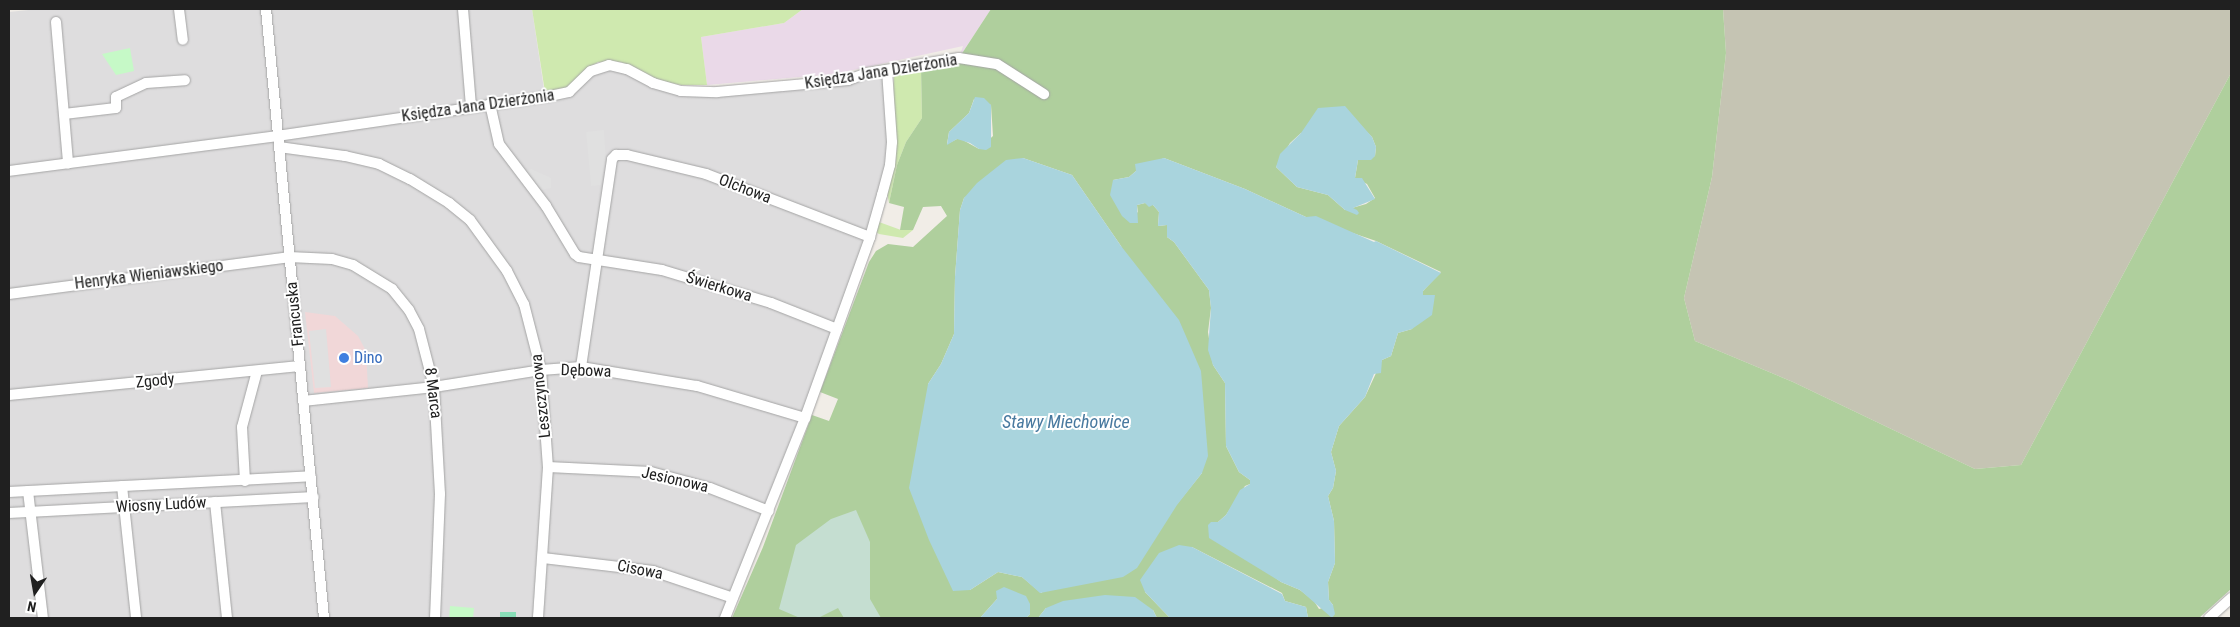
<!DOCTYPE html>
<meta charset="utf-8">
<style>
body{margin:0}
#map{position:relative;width:2240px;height:627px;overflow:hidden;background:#f1ede7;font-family:"Roboto Condensed",sans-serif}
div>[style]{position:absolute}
.residential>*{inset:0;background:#deddde}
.commercial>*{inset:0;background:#f1d7d8}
.industrial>*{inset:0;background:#ead9e8}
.construction>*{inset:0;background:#c5c4b3}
.grass>*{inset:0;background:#cfe9af}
.forest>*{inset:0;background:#afcf9d}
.wetland>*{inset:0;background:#c5ded1}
.park>*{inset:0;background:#c6f9c7}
.pitch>*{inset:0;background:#88ddb7}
.parking>*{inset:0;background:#e0e0e0}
.water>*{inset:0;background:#a9d4dd}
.roads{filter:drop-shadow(0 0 1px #a4a4a4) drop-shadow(0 0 1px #a4a4a4)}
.minor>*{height:10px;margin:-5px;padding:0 5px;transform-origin:5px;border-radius:5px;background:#fff}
.dots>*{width:14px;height:14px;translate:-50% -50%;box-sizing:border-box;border:2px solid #fff;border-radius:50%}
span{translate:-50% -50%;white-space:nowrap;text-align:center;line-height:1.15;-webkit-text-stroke:4px #fff;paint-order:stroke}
.street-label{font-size:16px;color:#202020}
.shop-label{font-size:16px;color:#366cbe}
.left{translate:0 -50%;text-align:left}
.water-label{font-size:18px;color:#48799f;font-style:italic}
.frame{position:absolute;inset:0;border:10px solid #202020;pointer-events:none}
.north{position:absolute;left:10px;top:567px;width:50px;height:50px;-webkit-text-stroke:4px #fff;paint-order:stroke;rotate:192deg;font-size:14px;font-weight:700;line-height:20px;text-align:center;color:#202020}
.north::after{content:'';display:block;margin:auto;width:18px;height:22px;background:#202020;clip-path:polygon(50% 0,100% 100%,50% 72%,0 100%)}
</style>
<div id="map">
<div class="residential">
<div style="clip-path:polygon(38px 9px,532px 9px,545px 96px,609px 65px,653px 83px,717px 92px,887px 70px,892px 142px,870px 237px,725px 618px,9px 618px,9px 12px)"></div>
</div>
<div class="commercial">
<div style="clip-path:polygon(305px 312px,335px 316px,358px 336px,366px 351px,368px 388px,314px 393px)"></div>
</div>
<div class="industrial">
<div style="clip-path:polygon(803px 9px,991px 9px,959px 58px,963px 46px,835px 74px,707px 85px,701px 37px,784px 23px)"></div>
</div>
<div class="construction">
<div style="clip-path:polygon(1723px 9px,2231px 9px,2231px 73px,2021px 465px,1975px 469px,1793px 382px,1695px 341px,1684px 298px,1712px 177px,1726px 53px)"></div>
</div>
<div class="grass">
<div style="clip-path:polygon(532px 9px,803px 9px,784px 23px,701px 37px,707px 85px,681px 85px,656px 80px,621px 62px,598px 62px,583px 72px,568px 88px,545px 92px)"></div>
<div style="clip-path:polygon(921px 68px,922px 118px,906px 142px,897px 165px,889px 203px,887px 192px,894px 77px,898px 71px)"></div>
<div style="clip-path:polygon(879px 222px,901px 230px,913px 230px,903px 238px,879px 234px,876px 232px)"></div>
</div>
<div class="forest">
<div style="clip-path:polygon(evenodd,991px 9px,1723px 9px,1726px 53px,1712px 177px,1684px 298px,1695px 341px,1793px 382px,1975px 469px,2021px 465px,2231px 73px,2231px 589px,2199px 618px,1308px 618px,1306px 607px,1285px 601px,1282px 593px,1192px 547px,1145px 592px,1170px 618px,1157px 618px,1153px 610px,1046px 608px,1038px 618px,1026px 618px,1030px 614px,1030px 604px,997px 599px,980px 618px,732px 618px,763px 547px,812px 415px,829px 421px,838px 399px,820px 392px,869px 262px,876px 251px,888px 244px,913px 247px,947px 216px,941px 206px,923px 207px,913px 230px,900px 230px,904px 207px,889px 203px,897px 165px,906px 142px,922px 118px,921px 68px,959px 58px,991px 9px,974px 99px,991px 105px,993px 136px,979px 149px,961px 139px,957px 139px,947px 144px,949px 132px,969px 113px,974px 99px,991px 9px,1359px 124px,1372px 137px,1376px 147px,1375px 156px,1358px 160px,1355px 178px,1367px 184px,1375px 198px,1366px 204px,1345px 210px,1328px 195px,1297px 187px,1276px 167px,1290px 143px,1301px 133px,1359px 124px,991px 9px,1023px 158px,1072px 175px,1121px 246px,1202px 473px,1177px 504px,1041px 593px,1022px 577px,998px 572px,970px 590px,928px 384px,941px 364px,954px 334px,955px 277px,960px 210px,964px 198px,1023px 158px,991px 9px,1164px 158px,1245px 189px,1306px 217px,1376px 241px,1441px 272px,1423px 291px,1412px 329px,1398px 333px,1391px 356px,1382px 360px,1365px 397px,1339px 426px,1331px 452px,1336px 471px,1333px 488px,1328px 496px,1334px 521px,1335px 563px,1328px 582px,1329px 600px,1333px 605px,1319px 609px,1314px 601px,1300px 590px,1281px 582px,1269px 573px,1218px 522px,1226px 515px,1245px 486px,1250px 484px,1250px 480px,1239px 472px,1226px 446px,1225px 383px,1213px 365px,1208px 332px,1211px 308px,1209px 290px,1174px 242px,1167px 237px,1167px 225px,1158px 226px,1159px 212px,1153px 205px,1145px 203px,1137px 205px,1138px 213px,1113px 180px,1129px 177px,1136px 171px,1164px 158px)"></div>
</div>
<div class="wetland">
<div style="clip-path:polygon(856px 510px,870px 542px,870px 599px,881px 618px,844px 618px,838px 608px,818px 618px,800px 618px,779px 609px,796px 545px,831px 519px)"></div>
</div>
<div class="park">
<div style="clip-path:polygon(130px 48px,134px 71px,116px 75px,102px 54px)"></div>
<div style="clip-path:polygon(450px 606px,474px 608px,473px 618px,449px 618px)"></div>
</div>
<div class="pitch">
<div style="clip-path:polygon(500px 612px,516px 612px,516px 618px,500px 618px)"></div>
</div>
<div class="parking">
<div style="clip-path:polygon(604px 130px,606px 159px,601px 185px,591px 186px,586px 132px)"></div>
<div style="clip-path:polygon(531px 169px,551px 178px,551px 188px,540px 190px,525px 172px)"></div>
<div style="clip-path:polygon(326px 329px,331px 387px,315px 388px,309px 331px)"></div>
</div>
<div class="water">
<div style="clip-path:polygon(975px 97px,984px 98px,991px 105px,991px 147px,986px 150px,979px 149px,970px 143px,957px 139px,947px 145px,949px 132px,969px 113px)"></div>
<div style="clip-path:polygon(1345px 106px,1372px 137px,1376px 147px,1375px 156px,1371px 160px,1358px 160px,1355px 178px,1362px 178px,1375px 199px,1353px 208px,1357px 210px,1359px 213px,1357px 215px,1345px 210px,1328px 195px,1297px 187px,1276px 167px,1280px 154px,1301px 133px,1318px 108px)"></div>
<div style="clip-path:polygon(1023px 158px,1072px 175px,1121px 246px,1179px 320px,1201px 371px,1208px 456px,1202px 473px,1177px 505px,1137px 568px,1123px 577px,1040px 593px,1022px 577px,998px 572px,970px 590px,953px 591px,929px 540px,909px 488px,928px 384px,941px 364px,954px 334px,955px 277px,960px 210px,964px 198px,977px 183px,1006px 160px)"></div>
<div style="clip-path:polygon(1164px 158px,1245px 189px,1306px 217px,1316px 216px,1374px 242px,1376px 241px,1441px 273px,1423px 291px,1423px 295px,1435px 295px,1432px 315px,1412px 329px,1398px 333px,1391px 356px,1382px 360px,1381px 373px,1374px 374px,1365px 397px,1339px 426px,1331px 452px,1336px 471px,1333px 488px,1328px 496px,1334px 521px,1335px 563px,1328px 582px,1329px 600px,1333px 605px,1335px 614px,1332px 618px,1300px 590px,1281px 582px,1209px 538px,1208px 525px,1211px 522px,1218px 522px,1226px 515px,1240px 490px,1250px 484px,1250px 480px,1239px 472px,1226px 446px,1225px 383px,1213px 365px,1208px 350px,1211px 308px,1209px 290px,1174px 242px,1167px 237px,1167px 225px,1158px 226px,1159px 212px,1153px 205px,1149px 207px,1145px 203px,1137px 205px,1138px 223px,1130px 223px,1122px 216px,1110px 195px,1113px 180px,1129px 177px,1136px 171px,1135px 164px)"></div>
<div style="clip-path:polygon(1179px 545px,1192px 547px,1282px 594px,1285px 601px,1306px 607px,1308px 618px,1170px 618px,1145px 592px,1140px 580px,1159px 553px)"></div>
<div style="clip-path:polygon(1004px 587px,1026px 596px,1030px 604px,1030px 614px,1026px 618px,980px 618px,997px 599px,996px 591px)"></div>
<div style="clip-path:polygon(1105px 595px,1135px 597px,1153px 610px,1157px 618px,1038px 618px,1046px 608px,1063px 601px)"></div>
</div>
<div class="roads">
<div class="minor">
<div style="left:179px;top:9px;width:31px;rotate:83deg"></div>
<div style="left:266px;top:9px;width:612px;rotate:84.56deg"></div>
<div style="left:463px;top:9px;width:98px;rotate:85.3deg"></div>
<div style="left:56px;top:22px;width:142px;rotate:85.1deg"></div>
<div style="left:490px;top:104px;width:41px;rotate:77.3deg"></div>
<div style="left:499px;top:144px;width:78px;rotate:52.8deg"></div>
<div style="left:546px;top:206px;width:56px;rotate:58.9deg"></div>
<div style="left:575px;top:254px;width:5px;rotate:37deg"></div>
<div style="left:579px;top:257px;width:84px;rotate:8.9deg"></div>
<div style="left:662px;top:270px;width:114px;rotate:16.8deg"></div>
<div style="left:771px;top:303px;width:71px;rotate:21.5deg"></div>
<div style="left:64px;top:114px;width:52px;rotate:-6.6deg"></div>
<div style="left:116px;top:108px;width:11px;rotate:-90deg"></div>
<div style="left:116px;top:97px;width:33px;rotate:-25deg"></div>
<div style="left:146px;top:83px;width:39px;rotate:-4deg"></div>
<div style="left:279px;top:147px;width:67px;rotate:7.8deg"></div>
<div style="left:345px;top:156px;width:35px;rotate:13deg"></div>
<div style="left:379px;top:164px;width:34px;rotate:26deg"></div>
<div style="left:410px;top:179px;width:46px;rotate:31.6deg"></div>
<div style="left:449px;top:203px;width:27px;rotate:39deg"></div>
<div style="left:470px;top:220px;width:63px;rotate:54deg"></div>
<div style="left:507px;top:271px;width:37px;rotate:63deg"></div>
<div style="left:524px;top:304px;width:68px;rotate:75.6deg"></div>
<div style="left:541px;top:370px;width:97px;rotate:85.9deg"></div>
<div style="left:548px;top:467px;width:151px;rotate:93.8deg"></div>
<div style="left:9px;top:171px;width:270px;rotate:-7.4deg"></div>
<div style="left:277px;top:136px;width:271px;rotate:-8.3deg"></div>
<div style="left:545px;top:97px;width:25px;rotate:-12deg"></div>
<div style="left:569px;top:92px;width:30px;rotate:-44deg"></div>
<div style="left:591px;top:71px;width:19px;rotate:-18deg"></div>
<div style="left:609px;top:65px;width:18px;rotate:13deg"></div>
<div style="left:627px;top:69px;width:30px;rotate:28deg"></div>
<div style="left:653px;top:83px;width:29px;rotate:16deg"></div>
<div style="left:681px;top:91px;width:36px;rotate:2deg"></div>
<div style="left:717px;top:92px;width:132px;rotate:-5.2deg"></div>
<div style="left:848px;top:80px;width:20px;rotate:-20deg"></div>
<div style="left:867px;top:73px;width:93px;rotate:-9.3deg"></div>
<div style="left:959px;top:58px;width:38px;rotate:9deg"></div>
<div style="left:997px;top:64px;width:56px;rotate:32.6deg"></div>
<div style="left:9px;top:294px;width:282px;rotate:-7.5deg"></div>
<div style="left:289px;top:257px;width:43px;rotate:2.7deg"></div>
<div style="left:332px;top:259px;width:22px;rotate:16deg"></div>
<div style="left:353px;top:265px;width:46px;rotate:31.6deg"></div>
<div style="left:392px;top:289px;width:27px;rotate:51deg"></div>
<div style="left:409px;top:310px;width:21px;rotate:62deg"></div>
<div style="left:419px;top:329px;width:60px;rotate:75.5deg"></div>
<div style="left:434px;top:387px;width:107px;rotate:86.8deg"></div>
<div style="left:440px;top:494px;width:124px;rotate:92.3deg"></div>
<div style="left:581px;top:367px;width:210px;rotate:-81.5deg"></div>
<div style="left:612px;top:159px;width:6px;rotate:-45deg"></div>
<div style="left:616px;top:155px;width:11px"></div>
<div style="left:627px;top:155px;width:81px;rotate:13.5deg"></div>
<div style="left:706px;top:174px;width:176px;rotate:21deg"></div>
<div style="left:9px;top:395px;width:292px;rotate:-5.7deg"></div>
<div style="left:303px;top:401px;width:132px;rotate:-6.1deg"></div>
<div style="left:434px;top:387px;width:108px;rotate:-9deg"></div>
<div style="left:541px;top:370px;width:40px;rotate:-4.3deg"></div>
<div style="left:581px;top:367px;width:118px;rotate:9.3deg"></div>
<div style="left:697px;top:386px;width:113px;rotate:16.5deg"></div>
<div style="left:548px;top:467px;width:103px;rotate:2.8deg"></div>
<div style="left:651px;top:472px;width:61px;rotate:15.2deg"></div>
<div style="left:710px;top:488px;width:63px;rotate:21.3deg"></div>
<div style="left:245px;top:481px;width:54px;rotate:-93.2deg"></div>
<div style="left:242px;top:427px;width:58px;rotate:-75deg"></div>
<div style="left:122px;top:486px;width:133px;rotate:83.9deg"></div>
<div style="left:28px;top:491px;width:128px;rotate:83.3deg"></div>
<div style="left:9px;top:492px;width:302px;rotate:-3deg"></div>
<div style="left:215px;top:502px;width:117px;rotate:84.1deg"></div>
<div style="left:9px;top:513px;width:305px;rotate:-3deg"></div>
<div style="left:543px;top:558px;width:111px;rotate:6.7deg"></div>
<div style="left:653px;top:571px;width:84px;rotate:18.6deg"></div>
<div style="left:725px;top:618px;width:215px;rotate:-68.2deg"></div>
<div style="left:805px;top:418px;width:192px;rotate:-70.2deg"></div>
<div style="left:870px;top:237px;width:44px;rotate:-74.1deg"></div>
<div style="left:882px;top:195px;width:31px;rotate:-75deg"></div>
<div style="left:890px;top:165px;width:23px;rotate:-85deg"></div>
<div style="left:892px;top:142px;width:72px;rotate:-94deg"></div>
<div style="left:2209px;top:618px;width:30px;rotate:-42deg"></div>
</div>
</div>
<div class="dots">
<div style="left:344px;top:358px;background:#3f7fe0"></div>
</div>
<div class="street-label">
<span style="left:881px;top:72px;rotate:-9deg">Księdza Jana Dzierżonia</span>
<span style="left:478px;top:106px;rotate:-8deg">Księdza Jana Dzierżonia</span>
<span style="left:745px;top:189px;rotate:21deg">Olchowa</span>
<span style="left:149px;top:275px;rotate:-7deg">Henryka Wieniawskiego</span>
<span style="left:719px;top:287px;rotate:17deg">Świerkowa</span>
<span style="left:295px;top:314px;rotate:-96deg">Francuska</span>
<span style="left:586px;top:371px;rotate:2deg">Dębowa</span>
<span style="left:155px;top:381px;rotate:-6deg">Zgody</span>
<span style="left:433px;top:393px;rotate:83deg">8 Marca</span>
<span style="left:541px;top:396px;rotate:-96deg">Leszczynowa</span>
<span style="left:675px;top:480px;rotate:13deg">Jesionowa</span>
<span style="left:161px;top:505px;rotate:-3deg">Wiosny Ludów</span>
<span style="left:640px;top:570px;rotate:11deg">Cisowa</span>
</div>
<div class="shop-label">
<span class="left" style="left:354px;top:358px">Dino</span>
</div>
<div class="water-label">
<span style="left:1066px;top:422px">Stawy Miechowice</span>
</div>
<div class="frame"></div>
<div class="north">N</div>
</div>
